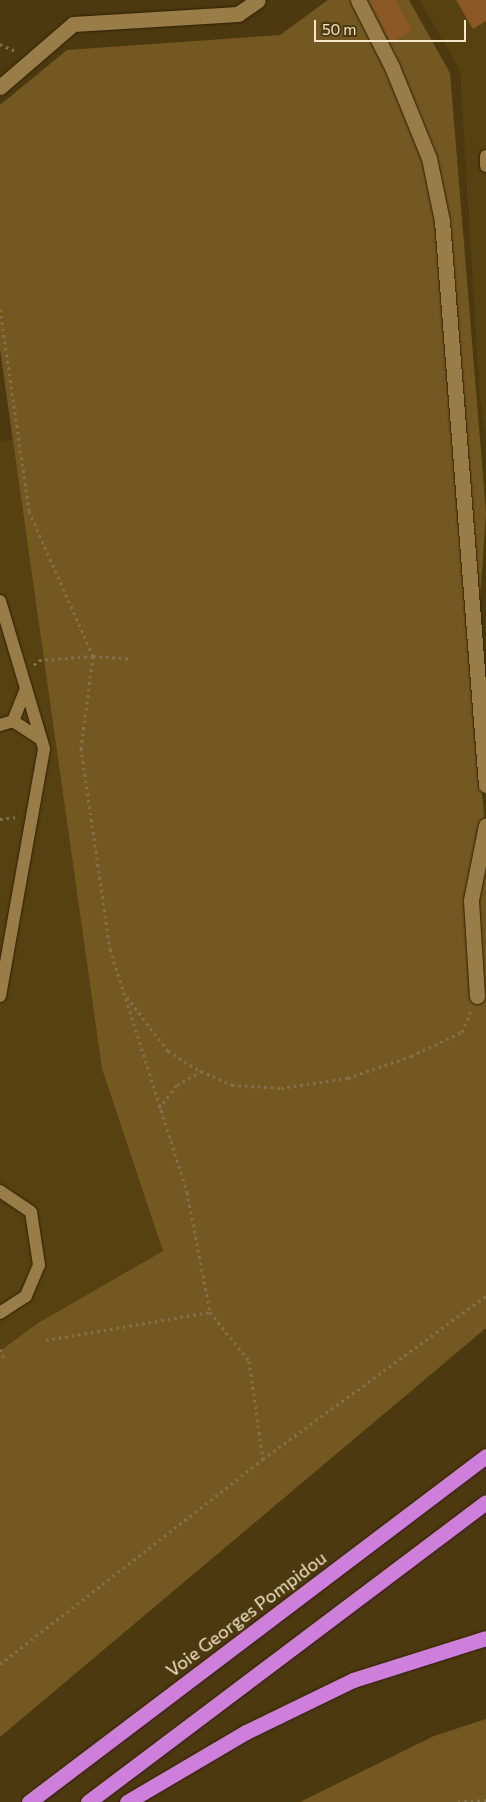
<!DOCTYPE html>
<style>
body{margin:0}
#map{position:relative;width:486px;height:1802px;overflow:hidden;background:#4d390f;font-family:Commissioner,sans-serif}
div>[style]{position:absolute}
.built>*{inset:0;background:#584110}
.green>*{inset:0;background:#735821}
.building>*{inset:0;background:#8c5926}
.path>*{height:3px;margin-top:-1.5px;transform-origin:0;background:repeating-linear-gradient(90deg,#84714c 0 2.5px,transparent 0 6.5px)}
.roads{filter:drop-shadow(0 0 1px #2f2104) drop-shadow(0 0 1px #2f2104)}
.lane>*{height:12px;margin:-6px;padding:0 6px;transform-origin:6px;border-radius:6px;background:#997d48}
.street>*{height:15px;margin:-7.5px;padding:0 7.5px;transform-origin:7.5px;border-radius:7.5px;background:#997d48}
.highway>*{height:15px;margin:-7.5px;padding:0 7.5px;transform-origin:7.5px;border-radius:7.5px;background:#ce7edb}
span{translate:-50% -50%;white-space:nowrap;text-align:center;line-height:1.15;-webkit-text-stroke:4px #4d390f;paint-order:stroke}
.street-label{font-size:18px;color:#f6e7cb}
.scale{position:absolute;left:314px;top:20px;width:152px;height:22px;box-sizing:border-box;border:2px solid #f6e7cb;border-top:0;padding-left:6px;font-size:15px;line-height:18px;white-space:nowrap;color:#f6e7cb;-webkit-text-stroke:4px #4d390f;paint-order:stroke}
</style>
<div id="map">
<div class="built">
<div style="clip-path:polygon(419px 0,486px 0,486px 440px,480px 400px,460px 70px)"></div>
<div style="clip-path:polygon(13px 439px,102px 1069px,163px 1251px,38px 1323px,0 1351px,0 442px)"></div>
</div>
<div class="green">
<div style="clip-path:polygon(328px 0,409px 0,450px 73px,486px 513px,473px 701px,486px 835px,486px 1328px,0 1737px,0 1351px,38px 1323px,163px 1251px,102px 1069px,0 349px,0 105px,67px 50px,280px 35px)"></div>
<div style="clip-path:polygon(486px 1719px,486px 1802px,300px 1802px,434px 1736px)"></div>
</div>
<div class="building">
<div style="clip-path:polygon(369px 0,395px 0,412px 30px,391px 42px)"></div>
<div style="clip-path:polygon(456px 0,486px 0,486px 21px,473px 29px)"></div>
</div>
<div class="path">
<div style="left:0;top:44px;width:17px;rotate:25deg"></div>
<div style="left:0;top:309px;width:204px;rotate:81.8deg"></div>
<div style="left:29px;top:511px;width:158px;rotate:66.2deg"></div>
<div style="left:93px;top:656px;width:93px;rotate:97.4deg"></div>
<div style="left:81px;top:748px;width:203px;rotate:81.8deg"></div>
<div style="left:110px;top:949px;width:255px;rotate:72.4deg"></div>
<div style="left:187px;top:1192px;width:122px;rotate:79.1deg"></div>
<div style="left:210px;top:1312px;width:63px;rotate:51.5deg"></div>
<div style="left:249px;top:1361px;width:99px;rotate:81.9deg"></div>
<div style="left:34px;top:665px;width:7px;rotate:-45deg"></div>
<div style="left:39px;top:660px;width:54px;rotate:-4.2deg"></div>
<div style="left:93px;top:656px;width:39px;rotate:4deg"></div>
<div style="left:0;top:819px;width:17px;rotate:-7deg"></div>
<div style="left:127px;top:997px;width:68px;rotate:52.8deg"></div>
<div style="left:168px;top:1051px;width:38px;rotate:32deg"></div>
<div style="left:159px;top:1108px;width:29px;rotate:-52deg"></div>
<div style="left:177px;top:1085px;width:28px;rotate:-30deg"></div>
<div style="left:201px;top:1071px;width:34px;rotate:24deg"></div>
<div style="left:232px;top:1085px;width:49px;rotate:3.5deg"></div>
<div style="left:281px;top:1088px;width:68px;rotate:-8.5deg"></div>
<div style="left:348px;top:1078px;width:67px;rotate:-19.2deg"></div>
<div style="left:411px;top:1056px;width:56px;rotate:-25.2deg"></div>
<div style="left:462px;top:1032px;width:23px;rotate:-67deg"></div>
<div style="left:46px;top:1340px;width:166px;rotate:-9.7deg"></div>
<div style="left:0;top:1349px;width:12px;rotate:66deg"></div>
<div style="left:0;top:1664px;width:333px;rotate:-37.9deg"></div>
<div style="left:263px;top:1459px;width:276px;rotate:-36.2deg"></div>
<div style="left:458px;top:1802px;width:28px;rotate:-4deg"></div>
</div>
<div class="roads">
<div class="lane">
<div style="left:486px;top:156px;width:10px;rotate:90deg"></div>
<div style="left:0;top:601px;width:154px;rotate:73.4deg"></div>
<div style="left:44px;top:749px;width:251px;rotate:100.1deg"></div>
<div style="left:13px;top:721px;width:35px;rotate:-68deg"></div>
<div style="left:0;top:725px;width:14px;rotate:-17deg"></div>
<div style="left:13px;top:721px;width:33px;rotate:33deg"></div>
<div style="left:0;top:1191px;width:37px;rotate:34deg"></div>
<div style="left:31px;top:1212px;width:54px;rotate:81.4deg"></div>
<div style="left:39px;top:1265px;width:34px;rotate:113deg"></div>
<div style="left:26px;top:1296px;width:31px;rotate:147deg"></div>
</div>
<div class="street">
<div style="left:358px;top:0;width:75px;rotate:63.1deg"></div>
<div style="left:392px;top:67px;width:98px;rotate:67.9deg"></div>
<div style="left:429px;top:158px;width:64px;rotate:78.3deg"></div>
<div style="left:442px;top:221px;width:566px;rotate:85.54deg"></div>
<div style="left:0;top:87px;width:96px;rotate:-40.8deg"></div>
<div style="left:73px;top:24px;width:165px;rotate:-3.5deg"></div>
<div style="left:238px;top:14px;width:24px;rotate:-35deg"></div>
<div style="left:477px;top:996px;width:96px;rotate:-93.6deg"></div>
<div style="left:471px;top:900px;width:76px;rotate:-78.7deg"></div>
</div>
<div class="highway">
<div style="left:29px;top:1802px;width:573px;rotate:-37.13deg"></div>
<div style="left:88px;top:1802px;width:498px;rotate:-37deg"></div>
<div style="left:127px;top:1802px;width:138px;rotate:-30.5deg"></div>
<div style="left:246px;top:1732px;width:119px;rotate:-25.9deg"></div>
<div style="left:353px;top:1680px;width:139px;rotate:-17.5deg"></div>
</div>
</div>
<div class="street-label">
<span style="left:246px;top:1614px;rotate:-37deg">Voie Georges Pompidou</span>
</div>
<div class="scale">50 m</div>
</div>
